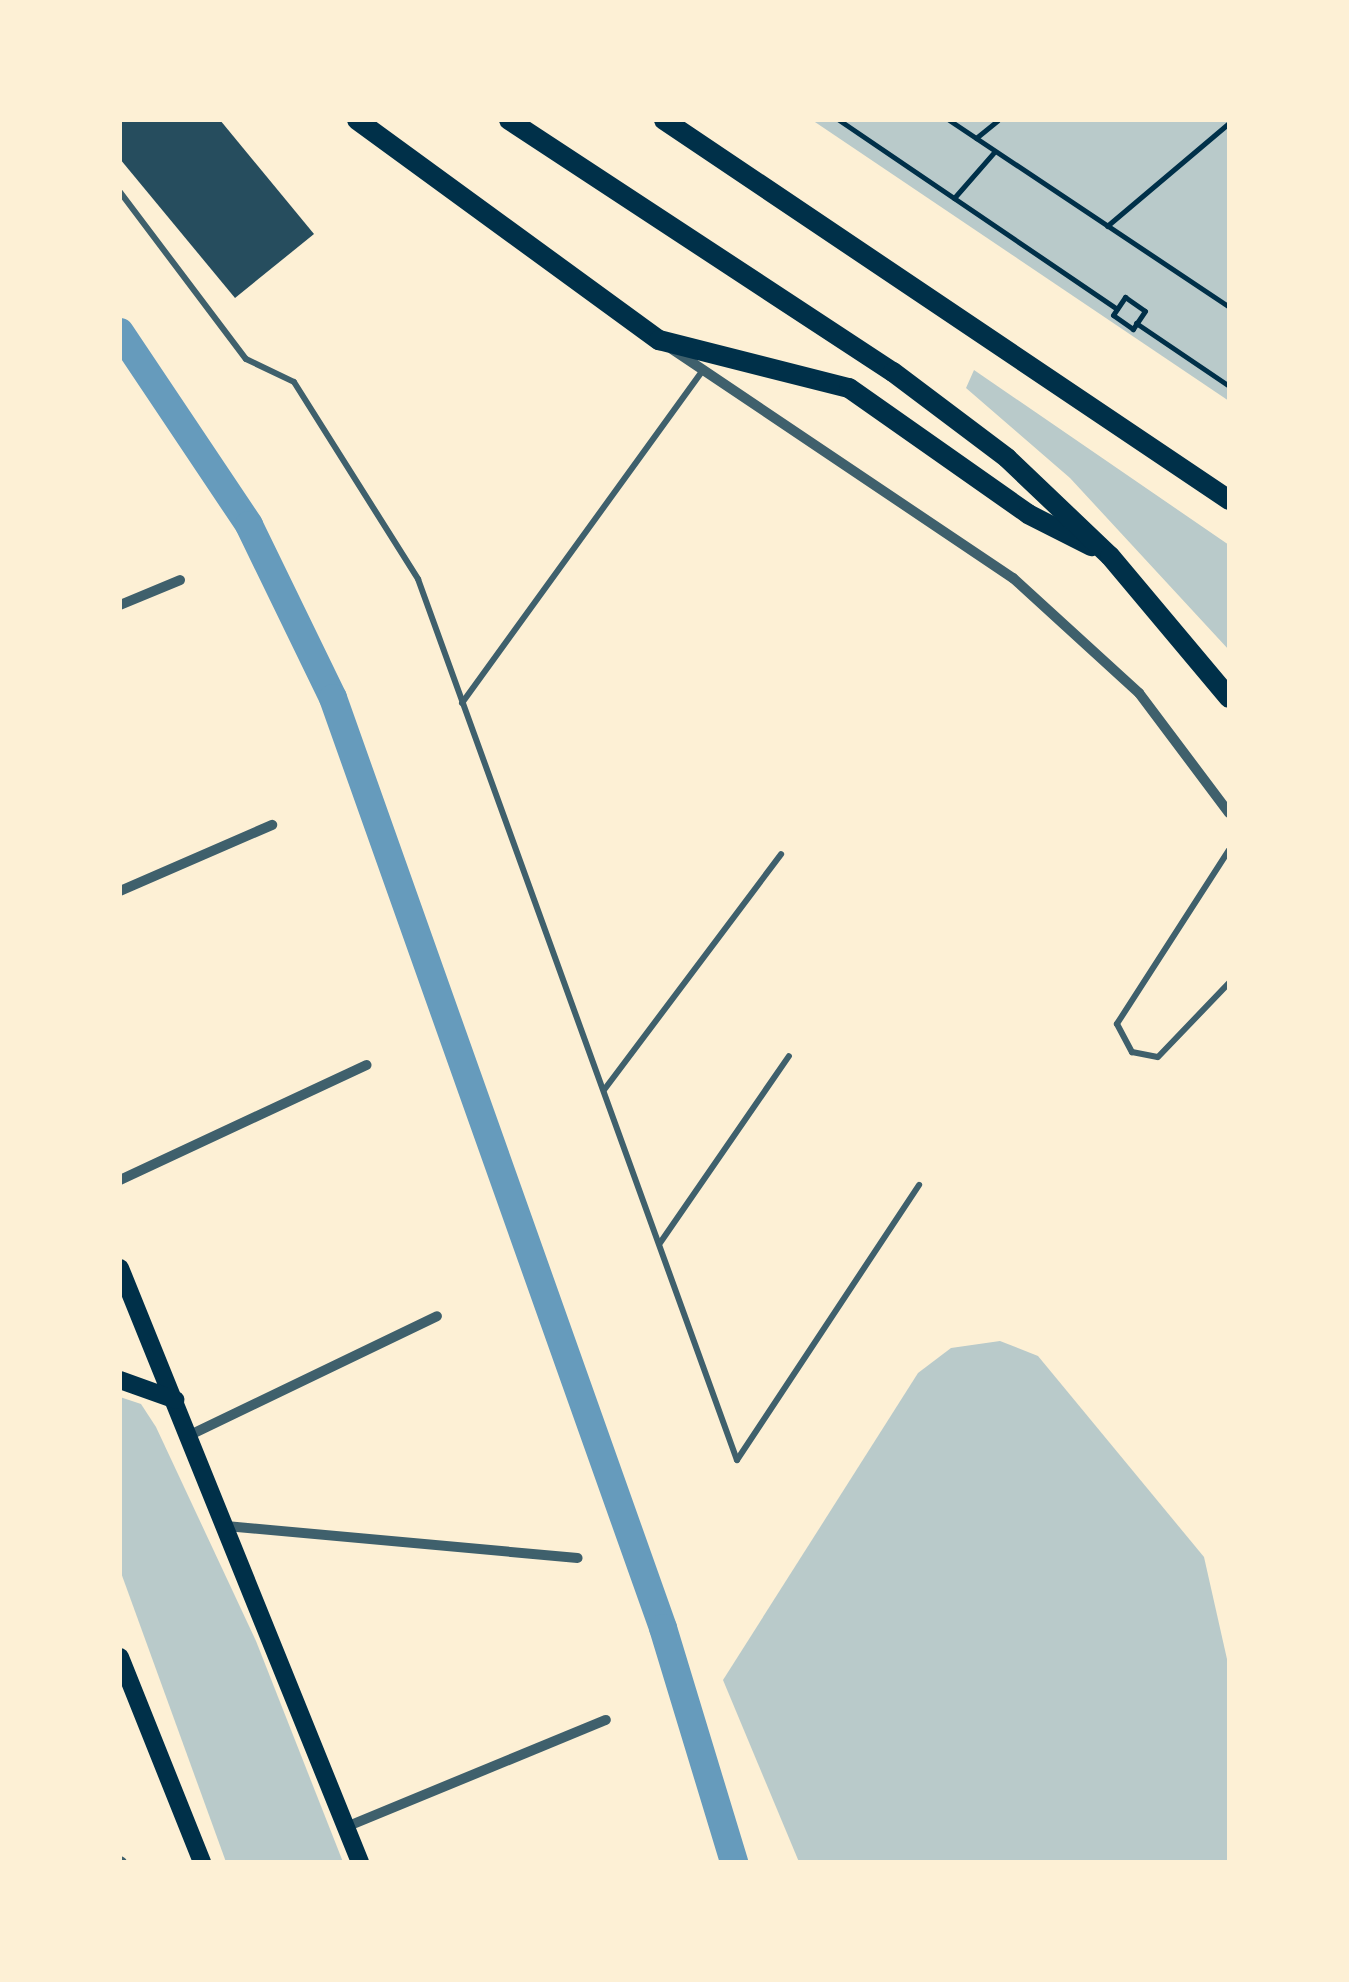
<!DOCTYPE html>
<style>
body{margin:0}
#map{position:relative;width:1349px;height:1982px;overflow:hidden;background:#fdf0d5;font-family:"Source Sans 3",sans-serif}
div>[style]{position:absolute}
.green>*{inset:0;background:#b9caca}
.canal>*{height:28px;margin:-14px;padding:0 14px;transform-origin:14px;border-radius:14px;background:#669bbc}
.building>*{inset:0;background:#264d5e}
.path>*{height:5px;margin:-2.5px;padding:0 2.5px;transform-origin:2.5px;border-radius:2.5px;background:#003049}
.service>*{height:6px;margin:-3px;padding:0 3px;transform-origin:3px;border-radius:3px;background:#3f606c}
.minor>*{height:10px;margin:-5px;padding:0 5px;transform-origin:5px;border-radius:5px;background:#3f606c}
.secondary>*{height:18px;margin:-9px;padding:0 9px;transform-origin:9px;border-radius:9px;background:#003049}
.trunk>*{height:20px;margin:-10px;padding:0 10px;transform-origin:10px;border-radius:10px;background:#003049}
span{translate:-50% -50%;white-space:nowrap;text-align:center;line-height:1.15;-webkit-text-stroke:10px #fdf0d5;paint-order:stroke}
.frame{position:absolute;inset:0;border:122px solid #fdf0d5;pointer-events:none}
</style>
<div id="map">
<div class="green">
<div style="clip-path:polygon(812px 120px,1229px 120px,1229px 401px)"></div>
<div style="clip-path:polygon(974px 370px,1229px 545px,1229px 650px,1070px 478px,966px 388px)"></div>
<div style="clip-path:polygon(1000px 1341px,1038px 1356px,1204px 1557px,1229px 1668px,1229px 1862px,799px 1862px,723px 1680px,918px 1373px,951px 1348px)"></div>
<div style="clip-path:polygon(120px 1397px,141px 1404px,156px 1427px,256px 1641px,343px 1862px,226px 1862px,120px 1570px)"></div>
</div>
<div class="canal">
<div style="left:120px;top:332px;width:232px;rotate:56.2deg"></div>
<div style="left:249px;top:525px;width:192px;rotate:64.1deg"></div>
<div style="left:333px;top:698px;width:987px;rotate:70.46deg"></div>
<div style="left:663px;top:1628px;width:245px;rotate:73.1deg"></div>
</div>
<div class="building">
<div style="clip-path:polygon(120px 120px,220px 120px,314px 234px,235px 298px,120px 159px)"></div>
</div>
<div class="path">
<div style="left:839px;top:120px;width:336px;rotate:34.2deg"></div>
<div style="left:949px;top:120px;width:337px;rotate:33.7deg"></div>
<div style="left:976px;top:138px;width:28px;rotate:-39deg"></div>
<div style="left:954px;top:198px;width:62px;rotate:-48.9deg"></div>
<div style="left:1107px;top:226px;width:160px;rotate:-40.2deg"></div>
<div style="left:1125px;top:297px;width:24px;rotate:35deg"></div>
<div style="left:1145px;top:311px;width:22px;rotate:124deg"></div>
<div style="left:1133px;top:329px;width:24px;rotate:-145deg"></div>
<div style="left:1113px;top:315px;width:22px;rotate:-56deg"></div>
<div style="left:1136px;top:323px;width:112px;rotate:34.1deg"></div>
</div>
<div class="service">
<div style="left:120px;top:192px;width:209px;rotate:53deg"></div>
<div style="left:246px;top:359px;width:53px;rotate:25.6deg"></div>
<div style="left:294px;top:382px;width:233px;rotate:57.8deg"></div>
<div style="left:418px;top:579px;width:937px;rotate:70.1deg"></div>
<div style="left:737px;top:1460px;width:330px;rotate:-56.5deg"></div>
<div style="left:462px;top:703px;width:410px;rotate:-54.1deg"></div>
<div style="left:1229px;top:850px;width:207px;rotate:122.8deg"></div>
<div style="left:1117px;top:1024px;width:32px;rotate:62deg"></div>
<div style="left:1132px;top:1052px;width:26px;rotate:11deg"></div>
<div style="left:1158px;top:1057px;width:103px;rotate:-46.2deg"></div>
<div style="left:604px;top:1090px;width:295px;rotate:-53.1deg"></div>
<div style="left:660px;top:1243px;width:227px;rotate:-55.4deg"></div>
</div>
<div class="minor">
<div style="left:672px;top:349px;width:411px;rotate:33.9deg"></div>
<div style="left:1013px;top:578px;width:171px;rotate:42.4deg"></div>
<div style="left:1139px;top:693px;width:150px;rotate:53.1deg"></div>
<div style="left:120px;top:605px;width:65px;rotate:-22.6deg"></div>
<div style="left:120px;top:891px;width:166px;rotate:-23.5deg"></div>
<div style="left:120px;top:1180px;width:272px;rotate:-25deg"></div>
<div style="left:190px;top:1435px;width:274px;rotate:-25.7deg"></div>
<div style="left:226px;top:1526px;width:353px;rotate:5.2deg"></div>
<div style="left:346px;top:1827px;width:281px;rotate:-22.4deg"></div>
<div style="left:120px;top:1861px;width:2px;rotate:27deg"></div>
</div>
<div class="secondary">
<div style="left:120px;top:1268px;width:641px;rotate:68deg"></div>
<div style="left:120px;top:1380px;width:59px;rotate:19.7deg"></div>
<div style="left:120px;top:1657px;width:221px;rotate:68.2deg"></div>
</div>
<div class="trunk">
<div style="left:357px;top:120px;width:374px;rotate:36.1deg"></div>
<div style="left:659px;top:340px;width:196px;rotate:14.2deg"></div>
<div style="left:849px;top:388px;width:219px;rotate:35.1deg"></div>
<div style="left:1028px;top:514px;width:71px;rotate:26.9deg"></div>
<div style="left:509px;top:120px;width:459px;rotate:33.3deg"></div>
<div style="left:893px;top:372px;width:143px;rotate:37deg"></div>
<div style="left:1007px;top:458px;width:142px;rotate:43.6deg"></div>
<div style="left:1110px;top:556px;width:185px;rotate:50deg"></div>
<div style="left:664px;top:120px;width:681px;rotate:33.92deg"></div>
</div>
<div class="frame"></div>
</div>
